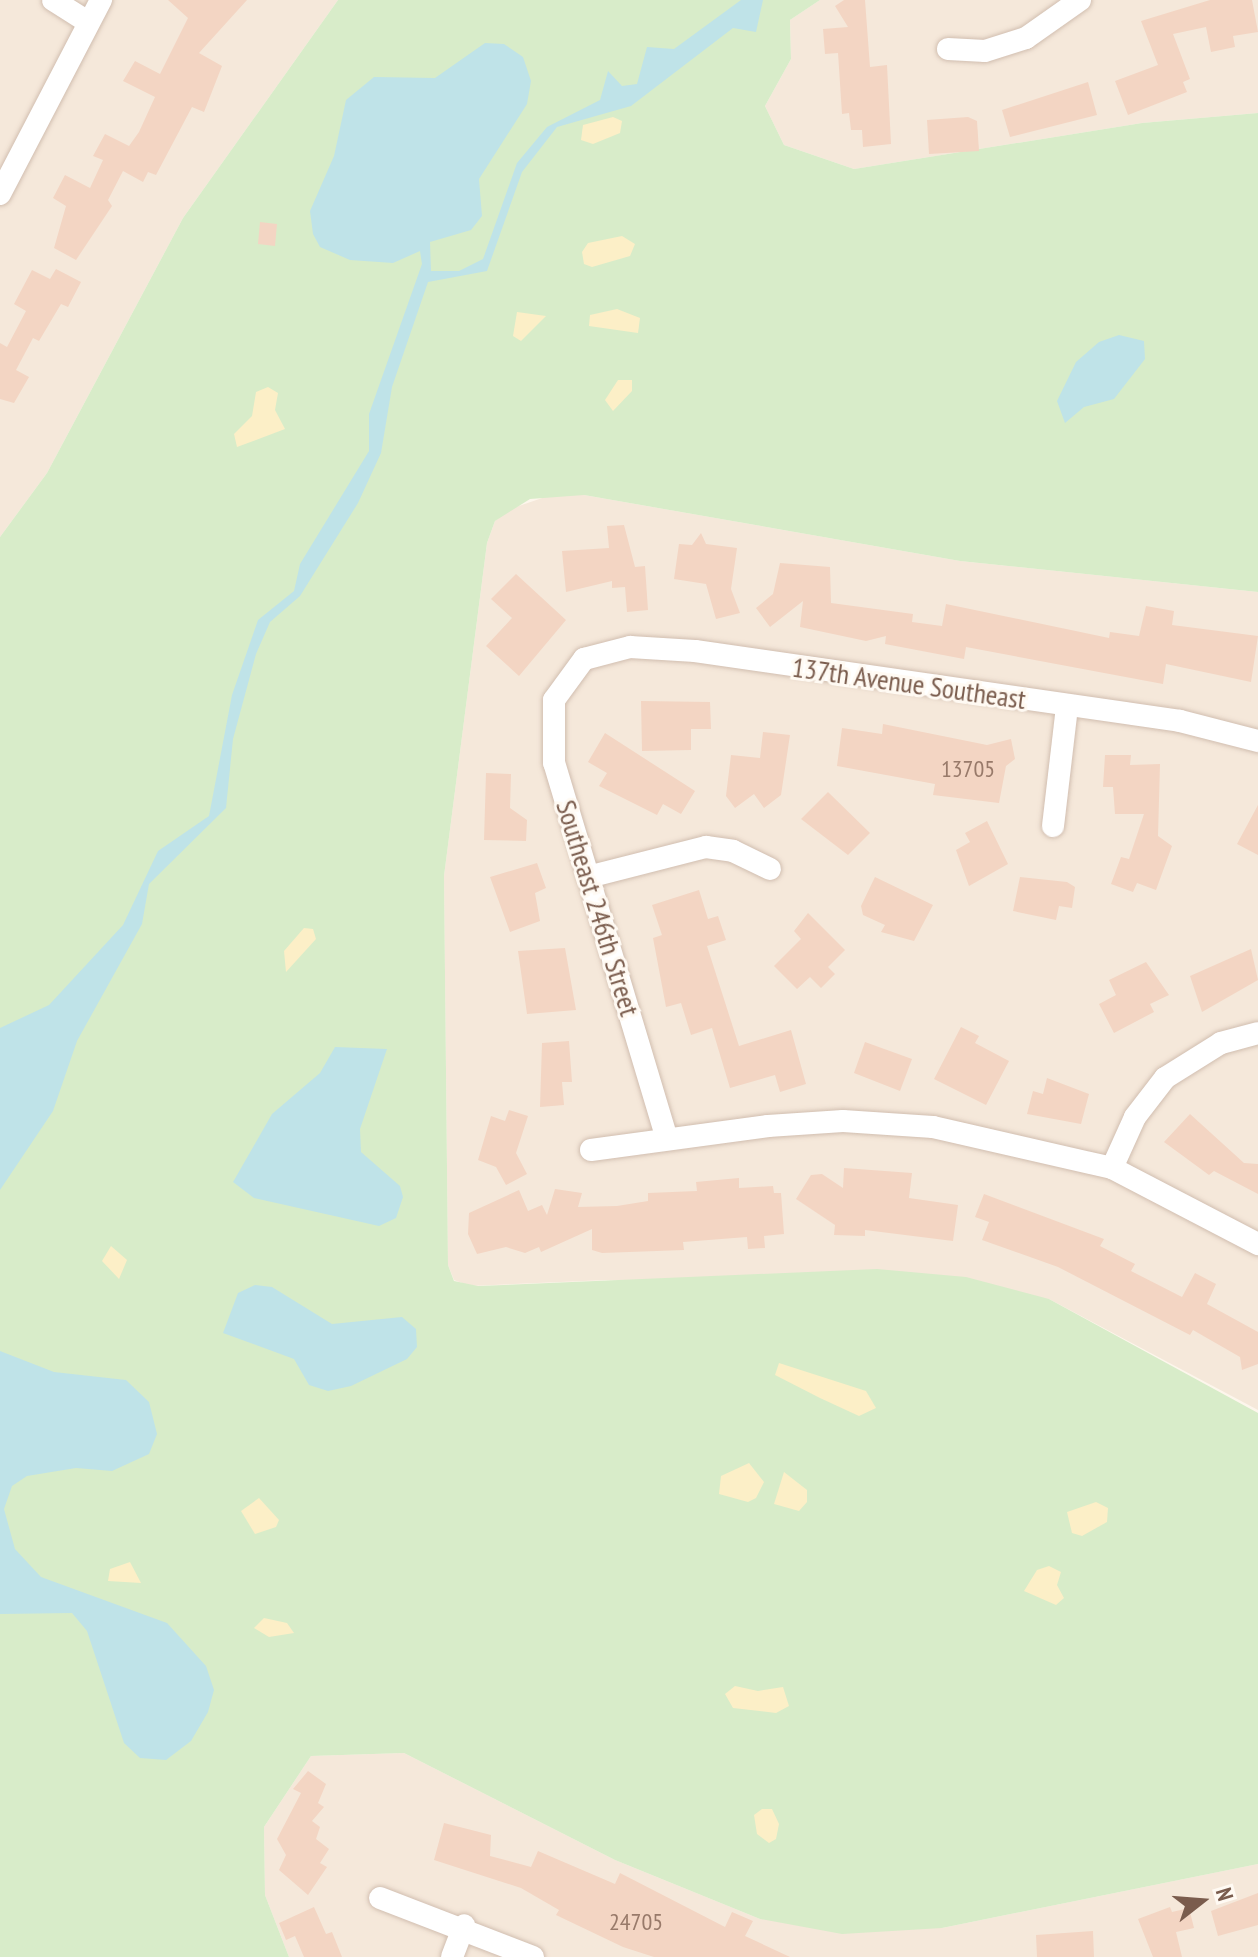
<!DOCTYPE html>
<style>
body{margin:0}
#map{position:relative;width:1258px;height:1957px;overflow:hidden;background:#fdf6ec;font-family:"PT Sans Narrow",sans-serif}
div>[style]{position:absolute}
.residential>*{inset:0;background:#f5e8da}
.green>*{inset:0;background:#d8ecc9}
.sand>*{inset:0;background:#fcefc7}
.water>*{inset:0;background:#bfe3e8}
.building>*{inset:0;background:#f3d5c3}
.roads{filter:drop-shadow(0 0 2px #d1beb0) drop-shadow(0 0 2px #d1beb0)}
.minor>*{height:22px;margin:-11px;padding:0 11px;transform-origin:11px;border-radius:11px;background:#fff}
span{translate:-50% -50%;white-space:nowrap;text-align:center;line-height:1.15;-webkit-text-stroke:6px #fffaf3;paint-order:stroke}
.number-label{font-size:24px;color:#987a6a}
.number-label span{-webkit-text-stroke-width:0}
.street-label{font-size:28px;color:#7a5c4d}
.north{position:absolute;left:1162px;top:1861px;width:80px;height:80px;-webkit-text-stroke:6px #fffaf3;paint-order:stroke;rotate:73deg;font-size:22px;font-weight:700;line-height:32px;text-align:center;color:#7a5c4d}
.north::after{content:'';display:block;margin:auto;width:28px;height:36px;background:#7a5c4d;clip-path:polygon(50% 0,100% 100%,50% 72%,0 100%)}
</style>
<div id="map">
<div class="residential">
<div style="clip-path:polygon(0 0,338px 0,183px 218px,47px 473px,0 537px)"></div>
<div style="clip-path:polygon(820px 0,1258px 0,1258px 113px,1142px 123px,854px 169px,784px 145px,765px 106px,791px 59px,790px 20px)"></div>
<div style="clip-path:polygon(584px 495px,960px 561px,1258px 592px,1258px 1410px,1049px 1299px,606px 1280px,470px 1286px,454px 1280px,448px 1265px,444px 876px,487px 543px,495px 521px,510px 509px,554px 494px)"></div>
<div style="clip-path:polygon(404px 1753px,615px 1860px,760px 1919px,942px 1928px,1258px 1864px,1258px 1957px,289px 1957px,265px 1895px,264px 1827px,311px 1756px)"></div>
</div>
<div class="green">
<div style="clip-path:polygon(338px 0,820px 0,790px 20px,791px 59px,765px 106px,784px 145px,854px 169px,1142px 123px,1258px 113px,1258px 592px,960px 561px,584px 495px,530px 499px,495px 521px,487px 543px,444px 876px,448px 1265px,454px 1281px,478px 1286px,877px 1269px,966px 1277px,1049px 1299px,1258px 1413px,1258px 1864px,942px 1928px,842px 1934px,760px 1919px,615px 1860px,404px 1753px,311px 1756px,264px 1827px,265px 1895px,289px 1957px,0 1957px,0 537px,47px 473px,183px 218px)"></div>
</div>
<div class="sand">
<div style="clip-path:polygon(613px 117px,622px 121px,620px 133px,593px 144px,581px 140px,583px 125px)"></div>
<div style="clip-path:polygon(622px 236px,635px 244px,630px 256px,592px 267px,584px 264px,582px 252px,588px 243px)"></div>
<div style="clip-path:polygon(617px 309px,640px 318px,638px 333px,589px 326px,590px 315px)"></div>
<div style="clip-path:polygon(517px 312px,546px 316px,521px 341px,513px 336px)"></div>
<div style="clip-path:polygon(618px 380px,632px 380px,632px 391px,613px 411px,605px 400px)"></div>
<div style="clip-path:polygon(268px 387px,278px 393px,275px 410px,285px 429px,237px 447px,234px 434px,252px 416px,256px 392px)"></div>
<div style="clip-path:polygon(304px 928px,313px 929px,316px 939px,286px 972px,284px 951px)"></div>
<div style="clip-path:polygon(111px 1246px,127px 1260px,119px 1279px,102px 1261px)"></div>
<div style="clip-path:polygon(779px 1363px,866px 1391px,876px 1408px,859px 1416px,820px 1398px,775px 1375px)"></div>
<div style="clip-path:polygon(749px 1463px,764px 1482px,756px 1498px,748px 1502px,719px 1494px,721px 1476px)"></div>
<div style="clip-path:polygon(784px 1472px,807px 1490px,807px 1502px,799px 1511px,774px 1504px)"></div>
<div style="clip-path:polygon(259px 1498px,279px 1520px,276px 1527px,255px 1534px,241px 1511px)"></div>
<div style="clip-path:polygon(1096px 1502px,1108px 1508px,1107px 1522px,1082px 1536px,1072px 1533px,1067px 1512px)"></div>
<div style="clip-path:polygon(130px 1562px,141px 1583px,108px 1581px,110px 1569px)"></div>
<div style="clip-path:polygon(1049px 1566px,1061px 1572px,1057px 1585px,1064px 1598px,1056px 1605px,1024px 1591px,1037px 1570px)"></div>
<div style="clip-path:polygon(264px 1618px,287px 1623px,294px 1633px,269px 1637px,254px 1628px)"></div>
<div style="clip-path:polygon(735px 1686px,758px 1691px,783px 1687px,789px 1706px,776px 1713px,733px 1708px,725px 1694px)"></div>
<div style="clip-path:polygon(762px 1809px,772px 1809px,779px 1824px,776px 1839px,769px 1843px,757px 1834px,754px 1815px)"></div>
</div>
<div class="water">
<div style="clip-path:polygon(741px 0,763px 0,756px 32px,733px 28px,631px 106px,557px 127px,522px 172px,487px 271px,428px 282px,392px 387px,381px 453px,358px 503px,300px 596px,270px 622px,256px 654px,233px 739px,226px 808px,149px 884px,142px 924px,77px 1041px,53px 1111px,0 1190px,0 1028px,49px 1005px,123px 925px,158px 851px,209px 816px,232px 695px,258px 620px,294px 591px,300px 564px,369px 451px,369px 414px,422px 264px,420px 251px,393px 263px,350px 260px,320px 247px,313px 234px,310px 211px,334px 156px,346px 100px,374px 77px,435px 78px,485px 43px,504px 44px,523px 57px,531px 81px,527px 104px,479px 179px,482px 216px,471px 230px,430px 242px,431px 271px,459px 271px,483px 259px,517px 163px,547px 127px,600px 100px,608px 71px,622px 86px,637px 84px,647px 47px,674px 49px)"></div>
<div style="clip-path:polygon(1119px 335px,1144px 341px,1145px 359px,1114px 399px,1084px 407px,1065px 423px,1057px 401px,1076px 362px,1099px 342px)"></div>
<div style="clip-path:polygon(335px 1047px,387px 1049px,360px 1129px,361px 1152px,400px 1186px,403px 1197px,396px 1218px,379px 1226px,254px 1198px,233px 1182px,272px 1114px,320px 1073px)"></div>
<div style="clip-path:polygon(255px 1285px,272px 1287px,332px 1324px,402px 1317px,416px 1329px,417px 1347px,407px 1359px,351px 1386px,328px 1391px,309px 1385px,294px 1359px,223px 1333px,238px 1293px)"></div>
<div style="clip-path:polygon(0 1351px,54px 1372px,126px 1380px,149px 1402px,157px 1434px,149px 1454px,112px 1471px,76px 1468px,27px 1476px,12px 1486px,4px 1509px,15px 1549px,41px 1577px,167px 1623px,206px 1666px,214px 1690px,208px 1712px,191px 1741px,166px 1760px,140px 1758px,124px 1743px,87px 1631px,72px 1613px,0 1614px)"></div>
</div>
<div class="building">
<div style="clip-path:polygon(168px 0,247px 0,199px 53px,222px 66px,204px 112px,192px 107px,156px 175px,148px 172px,143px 182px,123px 171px,108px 200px,112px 206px,76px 260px,54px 248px,66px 206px,53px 198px,65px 175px,90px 188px,103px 160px,93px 156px,105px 134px,129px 146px,139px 132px,155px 97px,123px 81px,135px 61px,160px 74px,188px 18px)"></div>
<div style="clip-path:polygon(844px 0,865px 0,870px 67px,887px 65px,891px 144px,863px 147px,862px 130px,851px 130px,849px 113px,842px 114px,838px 53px,825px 54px,823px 29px,848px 27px,835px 6px)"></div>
<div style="clip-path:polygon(1210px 0,1252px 0,1258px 32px,1233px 36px,1235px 47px,1211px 52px,1206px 27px,1173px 34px,1190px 79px,1183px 82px,1187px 92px,1128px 115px,1115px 81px,1158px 65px,1141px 21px)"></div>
<div style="clip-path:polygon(1088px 82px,1097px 115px,1010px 137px,1002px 110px)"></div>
<div style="clip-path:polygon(968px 117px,977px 121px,979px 151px,929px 154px,927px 120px)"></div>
<div style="clip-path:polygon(260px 222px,277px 224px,275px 246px,258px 244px)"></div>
<div style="clip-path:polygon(56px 269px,81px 282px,68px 307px,61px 304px,39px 341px,33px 338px,16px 370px,29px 377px,14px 403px,0 399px,0 343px,7px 347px,26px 311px,14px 304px,32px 270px,50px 279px)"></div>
<div style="clip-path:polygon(624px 525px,635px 567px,645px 566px,648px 610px,627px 612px,625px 587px,612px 588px,612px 581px,566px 592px,562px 551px,609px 548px,607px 526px)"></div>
<div style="clip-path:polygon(701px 533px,706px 544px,737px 548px,731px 589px,740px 613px,716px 619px,706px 584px,674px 579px,679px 544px,692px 545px)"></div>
<div style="clip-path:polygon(780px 563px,830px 567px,831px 603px,913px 614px,912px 622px,942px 626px,946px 604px,1109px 638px,1110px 632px,1139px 636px,1146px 606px,1174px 611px,1172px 625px,1258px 636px,1251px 682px,1166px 664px,1163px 684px,966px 647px,964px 659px,885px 644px,886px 636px,866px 641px,800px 627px,803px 601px,770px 627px,756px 608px,773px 594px)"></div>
<div style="clip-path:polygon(516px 574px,566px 620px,519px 676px,486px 646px,512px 618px,491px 599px)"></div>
<div style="clip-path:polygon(641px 701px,710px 702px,711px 729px,691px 729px,691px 750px,642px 751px)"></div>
<div style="clip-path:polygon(883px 724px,987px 745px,1011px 739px,1015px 759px,1006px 766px,999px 803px,933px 795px,935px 784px,837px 766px,842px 728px,882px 734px)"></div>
<div style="clip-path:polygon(763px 732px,790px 735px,781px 795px,764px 808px,754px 794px,735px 808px,726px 796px,731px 755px,760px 758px)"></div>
<div style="clip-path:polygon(605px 733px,695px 791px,681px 814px,663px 804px,657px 815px,599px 786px,607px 773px,588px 762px)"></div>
<div style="clip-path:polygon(1105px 755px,1131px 755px,1130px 765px,1160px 764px,1158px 836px,1172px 846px,1156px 890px,1137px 883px,1133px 892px,1111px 884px,1121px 857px,1129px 859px,1144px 814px,1115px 814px,1113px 787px,1103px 787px)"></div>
<div style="clip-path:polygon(486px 773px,511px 774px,510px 808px,527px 820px,526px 841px,484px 840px)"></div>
<div style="clip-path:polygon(828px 792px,870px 833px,848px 855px,801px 819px)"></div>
<div style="clip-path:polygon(1258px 805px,1258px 855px,1237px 844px)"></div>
<div style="clip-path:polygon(987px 821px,1008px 864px,969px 886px,956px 850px,970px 842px,965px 833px)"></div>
<div style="clip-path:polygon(537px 863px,546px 888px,535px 893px,540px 921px,510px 932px,490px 877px)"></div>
<div style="clip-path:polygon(875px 877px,933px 905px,914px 941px,881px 932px,885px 925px,863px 915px,861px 906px)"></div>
<div style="clip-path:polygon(1020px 877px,1067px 882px,1075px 887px,1072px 908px,1059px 906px,1056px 920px,1013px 911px)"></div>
<div style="clip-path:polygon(699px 890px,708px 919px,718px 916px,726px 940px,707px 946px,739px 1046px,791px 1030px,806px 1084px,780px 1092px,775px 1075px,730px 1088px,712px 1028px,691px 1035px,681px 1003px,666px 1007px,653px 938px,662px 935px,652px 905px)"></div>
<div style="clip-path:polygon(808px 913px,845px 950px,828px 967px,835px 974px,821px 988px,810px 977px,797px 989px,774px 966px,801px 939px,794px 931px)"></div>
<div style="clip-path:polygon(565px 948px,576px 1010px,527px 1014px,518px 951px)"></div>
<div style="clip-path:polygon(1251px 949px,1258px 980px,1202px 1012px,1190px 976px)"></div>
<div style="clip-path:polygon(1146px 962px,1169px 995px,1150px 1004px,1154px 1012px,1114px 1033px,1099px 1004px,1116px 995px,1109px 980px)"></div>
<div style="clip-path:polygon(961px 1027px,979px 1036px,975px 1043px,1009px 1061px,986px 1105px,934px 1079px)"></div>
<div style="clip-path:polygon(569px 1041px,572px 1082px,562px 1082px,564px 1105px,540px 1107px,542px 1043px)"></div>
<div style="clip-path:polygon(865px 1042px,912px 1059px,900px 1091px,854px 1073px)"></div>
<div style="clip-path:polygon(1047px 1078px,1089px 1094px,1081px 1124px,1027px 1114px,1033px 1091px,1043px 1094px)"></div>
<div style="clip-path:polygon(509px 1110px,528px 1116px,516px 1153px,527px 1174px,506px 1185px,496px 1167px,478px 1160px,491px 1116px,505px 1121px)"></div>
<div style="clip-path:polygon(1190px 1114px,1244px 1163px,1258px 1164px,1258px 1194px,1214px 1171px,1209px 1175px,1164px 1142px)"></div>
<div style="clip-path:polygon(844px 1168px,912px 1173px,909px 1198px,958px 1205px,953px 1241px,865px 1230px,865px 1236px,834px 1235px,835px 1225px,796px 1199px,811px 1175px,822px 1174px,843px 1188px)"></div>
<div style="clip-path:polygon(739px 1178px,739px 1188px,773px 1186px,774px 1193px,781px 1193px,784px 1234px,764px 1236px,765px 1248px,748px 1249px,747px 1237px,683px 1242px,684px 1250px,602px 1253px,592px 1250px,592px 1229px,541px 1252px,539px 1247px,525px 1253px,506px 1247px,477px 1254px,468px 1234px,469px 1213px,519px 1190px,528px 1211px,542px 1205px,547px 1215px,555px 1189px,582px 1193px,578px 1207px,617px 1206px,648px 1201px,648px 1193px,697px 1191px,696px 1182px)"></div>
<div style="clip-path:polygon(984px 1194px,1104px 1239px,1100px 1246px,1135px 1264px,1131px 1271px,1182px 1297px,1195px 1273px,1216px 1284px,1207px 1304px,1258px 1332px,1258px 1364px,1242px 1370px,1240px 1357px,1193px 1330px,1190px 1335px,1058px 1267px,982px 1240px,989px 1222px,975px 1217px)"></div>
<div style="clip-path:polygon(308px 1771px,326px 1784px,318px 1803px,324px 1807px,312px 1821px,320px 1827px,316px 1839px,329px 1849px,320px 1863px,327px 1867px,308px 1895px,279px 1870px,286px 1855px,277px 1839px,301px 1793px,293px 1789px)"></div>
<div style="clip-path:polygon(444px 1823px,491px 1835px,490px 1856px,531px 1867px,538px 1851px,615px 1884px,620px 1873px,725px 1927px,732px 1912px,753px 1921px,745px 1936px,790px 1957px,654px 1957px,623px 1947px,556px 1915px,559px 1910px,521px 1888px,434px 1860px)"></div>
<div style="clip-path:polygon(1258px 1893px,1258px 1925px,1218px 1936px,1211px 1911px)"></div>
<div style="clip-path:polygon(314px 1907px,326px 1934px,332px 1932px,342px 1957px,304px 1957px,295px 1936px,286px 1940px,279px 1923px)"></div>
<div style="clip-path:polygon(1170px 1907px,1172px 1912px,1189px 1908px,1194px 1928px,1176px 1932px,1182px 1957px,1153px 1957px,1138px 1919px)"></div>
<div style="clip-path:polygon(1093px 1931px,1094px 1957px,1037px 1957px,1036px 1935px)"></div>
</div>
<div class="roads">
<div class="minor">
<div style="left:53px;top:0;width:41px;rotate:32.2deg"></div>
<div style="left:948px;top:49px;width:37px;rotate:3deg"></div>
<div style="left:985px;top:51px;width:43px;rotate:-17.6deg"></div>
<div style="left:1026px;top:38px;width:66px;rotate:-35.1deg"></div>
<div style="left:0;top:194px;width:219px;rotate:-62.5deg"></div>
<div style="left:1053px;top:826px;width:121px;rotate:-83.3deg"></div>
<div style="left:588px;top:877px;width:122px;rotate:-14.3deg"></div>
<div style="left:706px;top:847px;width:27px;rotate:8deg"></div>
<div style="left:733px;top:851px;width:41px;rotate:25.9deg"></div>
<div style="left:667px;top:1139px;width:393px;rotate:-106.7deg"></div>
<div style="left:554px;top:763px;width:63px;rotate:-90deg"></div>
<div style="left:554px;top:700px;width:51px;rotate:-53.8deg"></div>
<div style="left:584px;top:659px;width:48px;rotate:-14.6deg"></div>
<div style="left:630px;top:647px;width:65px;rotate:3.5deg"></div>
<div style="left:695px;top:651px;width:490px;rotate:8.2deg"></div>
<div style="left:1180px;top:721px;width:81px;rotate:14.4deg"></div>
<div style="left:591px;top:1150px;width:179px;rotate:-7.7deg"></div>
<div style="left:768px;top:1126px;width:75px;rotate:-3.8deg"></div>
<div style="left:843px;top:1121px;width:90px;rotate:3.8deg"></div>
<div style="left:933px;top:1127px;width:184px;rotate:12.9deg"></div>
<div style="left:1112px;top:1168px;width:165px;rotate:27.5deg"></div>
<div style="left:1112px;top:1168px;width:56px;rotate:-65.7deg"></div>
<div style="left:1135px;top:1117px;width:49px;rotate:-52.4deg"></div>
<div style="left:1165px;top:1078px;width:66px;rotate:-32deg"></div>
<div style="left:1221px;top:1043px;width:38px;rotate:-15deg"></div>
<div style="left:380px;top:1898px;width:164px;rotate:21.1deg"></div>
<div style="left:452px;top:1957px;width:34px;rotate:-69deg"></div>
</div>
</div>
<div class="number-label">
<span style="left:968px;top:769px">13705</span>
<span style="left:636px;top:1922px">24705</span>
</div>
<div class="street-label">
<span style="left:909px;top:683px;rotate:8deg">137th Avenue Southeast</span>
<span style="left:598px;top:908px;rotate:73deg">Southeast 246th Street</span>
</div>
<div class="north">N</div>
</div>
